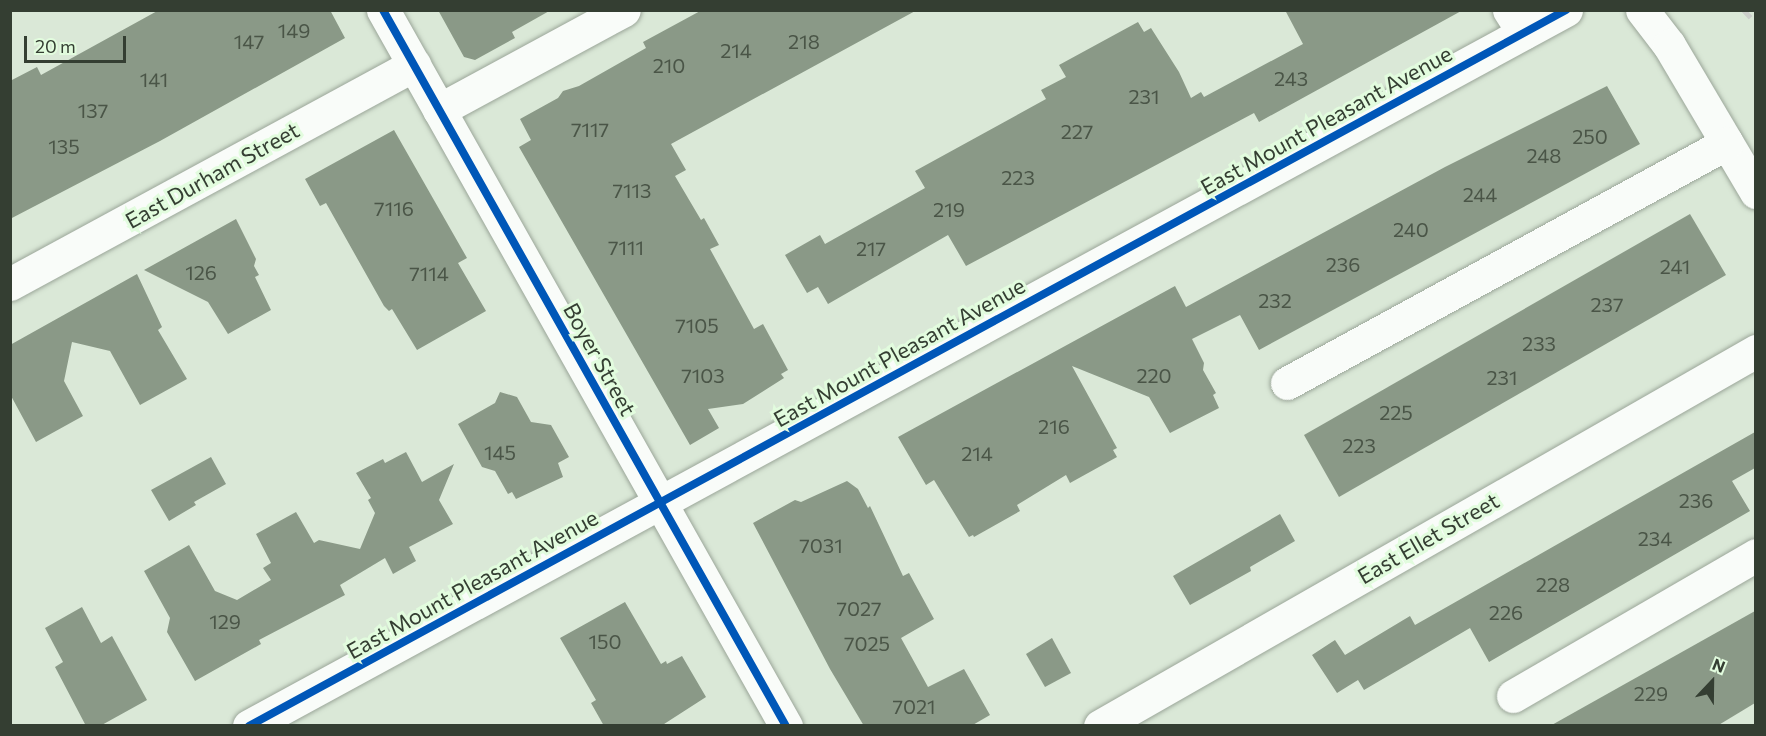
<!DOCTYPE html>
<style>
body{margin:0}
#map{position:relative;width:1766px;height:736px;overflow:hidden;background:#dae8d7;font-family:Commissioner,sans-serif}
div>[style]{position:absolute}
.building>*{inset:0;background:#8a9987}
.roads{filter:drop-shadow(0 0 2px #9ba699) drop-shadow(0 0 2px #9ba699)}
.minor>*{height:33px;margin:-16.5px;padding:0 16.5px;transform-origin:16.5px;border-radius:16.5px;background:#f9fcf9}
.rail>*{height:4.5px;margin-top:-2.25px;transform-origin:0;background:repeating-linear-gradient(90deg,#cbceca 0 10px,transparent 0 20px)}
.cycleway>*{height:8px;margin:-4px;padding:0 4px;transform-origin:4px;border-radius:4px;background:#0057b8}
span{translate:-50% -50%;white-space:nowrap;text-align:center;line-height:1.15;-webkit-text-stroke:6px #e2fcde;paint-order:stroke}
.number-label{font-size:20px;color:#4a5547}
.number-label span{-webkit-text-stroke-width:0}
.street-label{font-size:22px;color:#343e32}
.frame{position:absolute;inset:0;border:12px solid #343e32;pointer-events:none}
.north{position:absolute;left:1682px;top:652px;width:60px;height:60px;-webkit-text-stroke:4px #e2fcde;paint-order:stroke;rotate:22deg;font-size:16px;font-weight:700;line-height:24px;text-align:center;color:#343e32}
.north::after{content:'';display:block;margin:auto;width:21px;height:27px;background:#343e32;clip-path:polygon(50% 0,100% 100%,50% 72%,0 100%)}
.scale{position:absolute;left:24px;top:36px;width:102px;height:27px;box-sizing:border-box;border:3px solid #343e32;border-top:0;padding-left:8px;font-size:18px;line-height:21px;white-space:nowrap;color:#343e32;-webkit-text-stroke:4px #e2fcde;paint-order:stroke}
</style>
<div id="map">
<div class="building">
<div style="clip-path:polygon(159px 10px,330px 10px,345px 38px,160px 141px,10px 219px,10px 81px,37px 67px,41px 75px)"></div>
<div style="clip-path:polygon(438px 10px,551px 10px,512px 32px,515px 38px,475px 60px,464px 57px)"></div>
<div style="clip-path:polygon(702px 10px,917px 10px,671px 144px,686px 170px,675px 176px,701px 220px,704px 218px,719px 245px,710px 249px,754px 329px,763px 324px,788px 370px,781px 374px,784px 378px,743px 404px,708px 409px,719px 428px,690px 445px,519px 147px,531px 140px,520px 119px,558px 98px,563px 91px,579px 86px,646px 48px,643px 42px)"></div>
<div style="clip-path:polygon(1285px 10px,1463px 10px,1259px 122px,1254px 113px,966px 266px,948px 235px,828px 304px,818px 287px,807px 293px,785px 255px,820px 235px,825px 244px,925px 188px,915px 171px,1046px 99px,1041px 90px,1066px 77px,1059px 65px,1138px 22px,1144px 32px,1151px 28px,1179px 72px,1191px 98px,1201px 92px,1204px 97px,1303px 44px)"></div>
<div style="clip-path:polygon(1607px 86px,1640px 144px,1259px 350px,1240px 315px,1192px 339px,1204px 363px,1203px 370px,1216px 393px,1213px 395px,1219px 408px,1170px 433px,1149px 397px,1072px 366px,1117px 448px,1113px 450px,1117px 457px,1070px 483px,1066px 475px,1017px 505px,1020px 511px,974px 537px,973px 535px,969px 537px,934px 480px,926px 485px,898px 437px,1175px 286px,1186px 307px,1445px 167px)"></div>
<div style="clip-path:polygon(394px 130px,467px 258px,458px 263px,486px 311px,417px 350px,392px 309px,389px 311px,384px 306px,326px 203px,320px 206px,305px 179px)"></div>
<div style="clip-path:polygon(1690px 214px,1726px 275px,1339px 497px,1304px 435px)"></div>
<div style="clip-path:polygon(236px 219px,256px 259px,254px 266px,259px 275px,255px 277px,271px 310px,228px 334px,208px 302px,144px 270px)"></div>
<div style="clip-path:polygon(137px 274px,162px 327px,158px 330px,187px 379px,140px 405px,110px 351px,72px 342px,64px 381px,83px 416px,36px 442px,10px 394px,10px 345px)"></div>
<div style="clip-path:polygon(500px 392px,517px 397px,531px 422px,551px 425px,569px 457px,558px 463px,563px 477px,516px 499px,512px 492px,508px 494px,495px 471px,482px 467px,458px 424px,495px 403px)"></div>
<div style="clip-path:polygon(1755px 432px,1755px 468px,1732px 481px,1750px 511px,1489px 662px,1470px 628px,1364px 690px,1358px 680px,1337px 693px,1312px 655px,1335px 640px,1345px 655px,1410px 616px,1415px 625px)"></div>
<div style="clip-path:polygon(406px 452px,422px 482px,454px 464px,439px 500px,453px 524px,409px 547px,416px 561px,393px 574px,385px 558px,340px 585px,345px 595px,259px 640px,261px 644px,195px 681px,167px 632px,170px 618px,144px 571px,189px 545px,215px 591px,237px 600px,271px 580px,263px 568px,271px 563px,256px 534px,296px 512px,314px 543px,319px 540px,360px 549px,375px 513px,368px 500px,371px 498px,356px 473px,383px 459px,385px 463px)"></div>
<div style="clip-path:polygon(211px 457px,226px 484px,194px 502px,196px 505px,169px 521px,151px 490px)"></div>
<div style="clip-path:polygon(847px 481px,858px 489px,868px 508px,870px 506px,903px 576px,909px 573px,934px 619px,901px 638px,928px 687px,964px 669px,990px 715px,971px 726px,864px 726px,830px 669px,753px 523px,795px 500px,801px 502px)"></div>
<div style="clip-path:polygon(1280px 514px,1295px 541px,1250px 567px,1251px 571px,1190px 605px,1173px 576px)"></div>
<div style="clip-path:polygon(625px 602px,661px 664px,666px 661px,667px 664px,682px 656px,706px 697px,661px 726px,604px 726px,591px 703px,596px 700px,560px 638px)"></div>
<div style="clip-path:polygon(82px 607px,101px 643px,112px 636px,147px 700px,100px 726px,86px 726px,55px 667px,63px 662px,45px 628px)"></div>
<div style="clip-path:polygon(1755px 611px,1755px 703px,1717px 726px,1550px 726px)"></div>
<div style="clip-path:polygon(1052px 638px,1071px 673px,1045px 687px,1026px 654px)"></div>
</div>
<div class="roads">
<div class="minor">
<div style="left:383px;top:10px;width:822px;rotate:60.63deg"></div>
<div style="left:1509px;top:10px;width:27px;rotate:57deg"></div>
<div style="left:1642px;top:10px;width:44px;rotate:52.4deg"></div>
<div style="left:1669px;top:45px;width:171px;rotate:59.4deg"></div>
<div style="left:439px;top:110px;width:210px;rotate:-28.4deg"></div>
<div style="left:10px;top:284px;width:460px;rotate:-28.5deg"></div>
<div style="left:1287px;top:383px;width:501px;rotate:-28.61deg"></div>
<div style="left:1513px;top:696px;width:281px;rotate:-30.1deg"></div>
<div style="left:249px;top:726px;width:1499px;rotate:-28.53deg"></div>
<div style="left:1100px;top:726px;width:756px;rotate:-29.75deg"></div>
</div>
</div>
<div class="rail">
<div style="left:1744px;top:10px;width:18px;rotate:47deg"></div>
</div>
<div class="cycleway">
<div style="left:383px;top:10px;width:822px;rotate:60.63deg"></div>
<div style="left:249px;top:726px;width:1499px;rotate:-28.53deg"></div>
</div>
<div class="number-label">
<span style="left:294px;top:30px">149</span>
<span style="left:249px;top:41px">147</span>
<span style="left:804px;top:41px">218</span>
<span style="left:736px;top:50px">214</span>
<span style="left:669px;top:65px">210</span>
<span style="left:1291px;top:78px">243</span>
<span style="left:154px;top:79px">141</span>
<span style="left:1144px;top:96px">231</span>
<span style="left:93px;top:110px">137</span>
<span style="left:590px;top:129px">7117</span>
<span style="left:1077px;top:131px">227</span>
<span style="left:1590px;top:136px">250</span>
<span style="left:64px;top:146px">135</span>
<span style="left:1544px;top:155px">248</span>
<span style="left:1018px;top:177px">223</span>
<span style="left:632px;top:190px">7113</span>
<span style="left:1480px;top:194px">244</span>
<span style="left:394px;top:208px">7116</span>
<span style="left:949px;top:209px">219</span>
<span style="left:1411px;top:229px">240</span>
<span style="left:626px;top:247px">7111</span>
<span style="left:871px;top:248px">217</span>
<span style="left:1343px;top:264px">236</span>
<span style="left:1675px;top:266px">241</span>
<span style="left:201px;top:272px">126</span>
<span style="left:429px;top:273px">7114</span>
<span style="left:1275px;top:300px">232</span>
<span style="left:1607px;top:304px">237</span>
<span style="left:697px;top:325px">7105</span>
<span style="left:1539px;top:343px">233</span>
<span style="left:703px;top:375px">7103</span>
<span style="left:1154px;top:375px">220</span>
<span style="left:1502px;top:377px">231</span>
<span style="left:1396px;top:412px">225</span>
<span style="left:1054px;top:426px">216</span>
<span style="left:1359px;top:445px">223</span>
<span style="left:500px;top:452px">145</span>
<span style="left:977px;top:453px">214</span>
<span style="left:1696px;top:500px">236</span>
<span style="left:1655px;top:538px">234</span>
<span style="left:821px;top:545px">7031</span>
<span style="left:1553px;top:584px">228</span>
<span style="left:859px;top:608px">7027</span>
<span style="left:1506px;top:612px">226</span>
<span style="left:225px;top:621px">129</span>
<span style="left:605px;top:641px">150</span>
<span style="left:867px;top:643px">7025</span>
<span style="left:1651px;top:693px">229</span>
<span style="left:914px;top:706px">7021</span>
</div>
<div class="street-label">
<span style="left:1326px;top:120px;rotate:-29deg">East Mount Pleasant Avenue</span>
<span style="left:212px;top:175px;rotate:-29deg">East Durham Street</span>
<span style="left:899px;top:352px;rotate:-29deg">East Mount Pleasant Avenue</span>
<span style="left:600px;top:359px;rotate:61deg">Boyer Street</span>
<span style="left:1428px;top:538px;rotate:-30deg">East Ellet Street</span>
<span style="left:472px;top:584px;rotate:-29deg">East Mount Pleasant Avenue</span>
</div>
<div class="frame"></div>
<div class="north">N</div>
<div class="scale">20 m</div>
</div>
